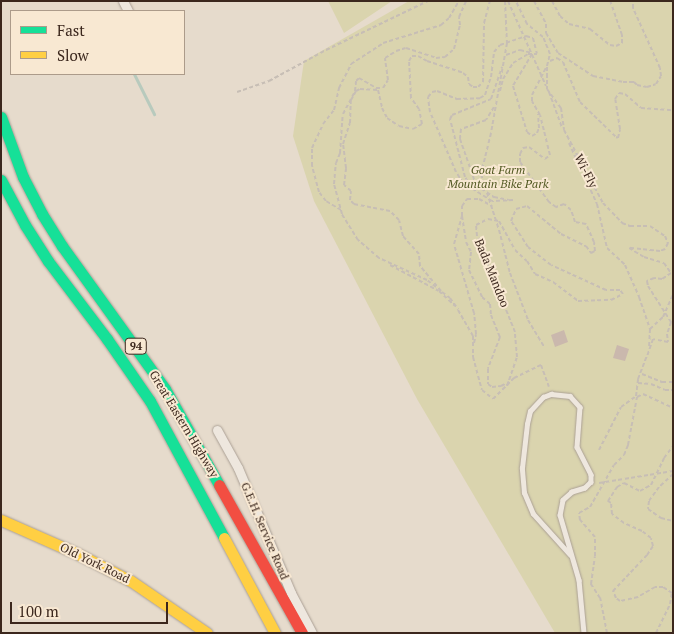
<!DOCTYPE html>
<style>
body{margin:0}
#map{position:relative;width:674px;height:634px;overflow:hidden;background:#e6dbcc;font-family:"PT Serif",serif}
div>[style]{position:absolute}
.green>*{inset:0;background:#dad4ae}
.stream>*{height:3px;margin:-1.5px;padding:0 1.5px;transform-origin:1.5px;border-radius:1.5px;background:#b8cabd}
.building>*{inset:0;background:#cab8ad}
.path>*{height:2px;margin-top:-1px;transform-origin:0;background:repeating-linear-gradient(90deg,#c7beb5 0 4px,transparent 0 6.5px)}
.roads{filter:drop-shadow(0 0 1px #aba095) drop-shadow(0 0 1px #aba095)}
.lane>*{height:4.5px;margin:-2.25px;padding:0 2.25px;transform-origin:2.25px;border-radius:2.25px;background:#eee7de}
.street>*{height:9px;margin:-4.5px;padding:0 4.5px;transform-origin:4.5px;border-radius:4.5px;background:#eee7de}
.fast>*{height:11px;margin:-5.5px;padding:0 5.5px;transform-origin:5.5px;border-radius:5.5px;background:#16e098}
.slow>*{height:11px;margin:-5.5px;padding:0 5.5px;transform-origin:5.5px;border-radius:5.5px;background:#ffcf43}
.jam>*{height:11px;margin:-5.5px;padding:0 5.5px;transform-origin:5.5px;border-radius:5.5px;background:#f24e42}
span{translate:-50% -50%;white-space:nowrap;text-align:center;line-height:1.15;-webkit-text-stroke:4px #f8e8d2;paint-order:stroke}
.shield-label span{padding:1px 4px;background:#f8e8d2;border:1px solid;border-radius:4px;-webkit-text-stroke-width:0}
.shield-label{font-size:11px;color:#3b271d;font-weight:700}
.park-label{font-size:12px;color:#525922;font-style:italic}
.street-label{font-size:12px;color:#3b271d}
.frame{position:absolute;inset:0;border:2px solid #3b271d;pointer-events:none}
.legend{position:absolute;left:10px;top:10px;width:175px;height:65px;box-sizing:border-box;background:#f8e8d2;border:1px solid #ac9b8a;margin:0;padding:6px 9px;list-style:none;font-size:15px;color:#3b271d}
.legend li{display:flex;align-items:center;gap:10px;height:25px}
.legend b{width:25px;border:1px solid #ac9b8a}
.scale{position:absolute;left:10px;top:602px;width:158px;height:22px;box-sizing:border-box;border:2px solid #3b271d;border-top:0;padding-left:6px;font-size:15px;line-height:18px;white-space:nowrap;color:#3b271d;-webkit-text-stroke:4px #f8e8d2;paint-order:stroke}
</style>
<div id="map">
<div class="green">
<div style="clip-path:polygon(328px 1px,392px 1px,344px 33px)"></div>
<div style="clip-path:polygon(409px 1px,673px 1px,673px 633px,555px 633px,417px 399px,314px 201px,293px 136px,304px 61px)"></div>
</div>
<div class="stream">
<div style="left:134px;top:74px;width:45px;rotate:63.4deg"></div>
</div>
<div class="building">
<div style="clip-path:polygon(564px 330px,568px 342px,555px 347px,551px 335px)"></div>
<div style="clip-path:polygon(617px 345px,629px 349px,625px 361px,613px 358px)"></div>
</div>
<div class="path">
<div style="left:505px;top:1px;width:42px;rotate:87.3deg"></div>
<div style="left:507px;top:43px;width:91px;rotate:100.1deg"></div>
<div style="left:491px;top:133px;width:42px;rotate:103.7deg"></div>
<div style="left:481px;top:174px;width:59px;rotate:72.2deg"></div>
<div style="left:499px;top:230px;width:44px;rotate:75.7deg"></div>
<div style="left:510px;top:273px;width:50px;rotate:69deg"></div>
<div style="left:528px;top:320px;width:31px;rotate:59deg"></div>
<div style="left:508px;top:1px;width:93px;rotate:65.9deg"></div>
<div style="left:534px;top:1px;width:26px;rotate:62deg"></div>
<div style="left:546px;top:24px;width:9px;rotate:90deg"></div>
<div style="left:546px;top:33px;width:23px;rotate:59deg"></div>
<div style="left:558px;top:53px;width:42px;rotate:33.3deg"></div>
<div style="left:593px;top:76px;width:31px;rotate:11deg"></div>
<div style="left:623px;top:82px;width:11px"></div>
<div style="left:634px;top:82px;width:4px;rotate:45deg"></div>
<div style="left:637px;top:85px;width:10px;rotate:11deg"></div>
<div style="left:647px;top:87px;width:9px;rotate:-18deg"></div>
<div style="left:656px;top:84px;width:9px;rotate:-58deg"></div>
<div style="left:661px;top:76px;width:8px;rotate:-97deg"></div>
<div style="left:660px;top:68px;width:66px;rotate:-114.2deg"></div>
<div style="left:633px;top:8px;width:7px;rotate:-90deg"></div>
<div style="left:552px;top:1px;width:17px;rotate:62deg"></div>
<div style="left:560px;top:16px;width:12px;rotate:42deg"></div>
<div style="left:569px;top:24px;width:22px;rotate:13deg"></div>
<div style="left:590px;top:29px;width:26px;rotate:39deg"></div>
<div style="left:610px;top:45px;width:6px;rotate:9deg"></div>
<div style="left:616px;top:46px;width:7px;rotate:-27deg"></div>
<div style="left:622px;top:43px;width:8px;rotate:-90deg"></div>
<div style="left:622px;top:35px;width:36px;rotate:-109deg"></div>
<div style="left:671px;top:1px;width:2px;rotate:27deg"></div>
<div style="left:532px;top:54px;width:37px;rotate:121deg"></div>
<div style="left:513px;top:86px;width:48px;rotate:73.1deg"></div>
<div style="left:527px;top:132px;width:6px;rotate:39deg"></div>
<div style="left:532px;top:136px;width:6px;rotate:-31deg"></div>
<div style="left:537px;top:133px;width:5px;rotate:-68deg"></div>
<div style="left:539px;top:128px;width:14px;rotate:-94deg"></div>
<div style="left:506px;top:55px;width:15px;rotate:-20deg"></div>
<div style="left:520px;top:50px;width:12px;rotate:14deg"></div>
<div style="left:550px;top:61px;width:8px;rotate:-23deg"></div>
<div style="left:557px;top:58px;width:7px;rotate:34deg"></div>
<div style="left:563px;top:62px;width:43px;rotate:67deg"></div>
<div style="left:580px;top:102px;width:50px;rotate:44.2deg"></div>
<div style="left:616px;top:137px;width:2px;rotate:27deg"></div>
<div style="left:618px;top:138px;width:9px;rotate:-77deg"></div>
<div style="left:620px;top:129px;width:30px;rotate:-99deg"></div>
<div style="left:615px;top:99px;width:7px;rotate:-56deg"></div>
<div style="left:619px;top:93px;width:6px;rotate:9deg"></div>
<div style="left:625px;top:94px;width:21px;rotate:41deg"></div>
<div style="left:641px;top:108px;width:32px;rotate:4deg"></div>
<div style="left:673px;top:64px;width:17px;rotate:90deg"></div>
<div style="left:547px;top:67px;width:22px;rotate:90deg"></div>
<div style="left:547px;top:89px;width:24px;rotate:54deg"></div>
<div style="left:561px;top:108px;width:22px;rotate:82deg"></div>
<div style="left:564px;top:130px;width:83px;rotate:61.9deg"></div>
<div style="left:603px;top:203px;width:28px;rotate:46deg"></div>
<div style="left:622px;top:223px;width:9px;rotate:21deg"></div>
<div style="left:630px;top:226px;width:20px"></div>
<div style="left:650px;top:226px;width:18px;rotate:34deg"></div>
<div style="left:665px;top:236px;width:8px;rotate:67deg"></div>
<div style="left:668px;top:243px;width:7px;rotate:117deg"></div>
<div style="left:665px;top:249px;width:5px;rotate:158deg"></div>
<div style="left:660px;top:251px;width:31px;rotate:-174deg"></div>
<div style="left:629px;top:248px;width:17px;rotate:31deg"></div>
<div style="left:644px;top:257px;width:21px;rotate:17deg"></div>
<div style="left:664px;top:263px;width:12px;rotate:55deg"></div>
<div style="left:671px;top:273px;width:11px;rotate:146deg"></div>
<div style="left:662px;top:279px;width:8px;rotate:-173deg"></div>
<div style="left:654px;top:278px;width:8px;rotate:157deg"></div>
<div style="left:647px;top:281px;width:5px;rotate:79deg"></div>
<div style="left:648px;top:286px;width:43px;rotate:57.4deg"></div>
<div style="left:671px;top:322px;width:13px;rotate:108deg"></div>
<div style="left:667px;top:334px;width:8px;rotate:83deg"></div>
<div style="left:668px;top:342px;width:15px;rotate:-169deg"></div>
<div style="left:653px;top:339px;width:18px;rotate:109deg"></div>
<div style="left:500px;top:91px;width:12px;rotate:-76deg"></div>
<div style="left:503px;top:79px;width:19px;rotate:-58deg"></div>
<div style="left:513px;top:63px;width:17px;rotate:-31deg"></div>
<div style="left:528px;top:54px;width:9px"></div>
<div style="left:237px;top:92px;width:34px;rotate:-19deg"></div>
<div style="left:269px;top:81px;width:65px;rotate:-28.5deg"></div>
<div style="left:326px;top:50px;width:113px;rotate:-25.7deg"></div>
<div style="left:549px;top:92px;width:37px;rotate:70deg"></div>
<div style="left:494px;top:107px;width:15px;rotate:122deg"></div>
<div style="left:486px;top:120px;width:27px;rotate:160deg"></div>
<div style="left:461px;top:129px;width:10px;rotate:96deg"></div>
<div style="left:460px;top:139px;width:49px;rotate:70.8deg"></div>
<div style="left:476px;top:185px;width:22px;rotate:34deg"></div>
<div style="left:494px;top:197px;width:15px;rotate:11deg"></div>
<div style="left:569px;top:143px;width:67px;rotate:65.3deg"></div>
<div style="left:597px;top:204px;width:45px;rotate:77.2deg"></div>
<div style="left:607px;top:248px;width:25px;rotate:43deg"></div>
<div style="left:625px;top:265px;width:35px;rotate:66deg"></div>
<div style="left:639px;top:297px;width:34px;rotate:71deg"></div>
<div style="left:650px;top:329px;width:19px;rotate:93deg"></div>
<div style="left:471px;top:187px;width:12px;rotate:-121deg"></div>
<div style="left:465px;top:177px;width:60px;rotate:-104.5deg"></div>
<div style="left:450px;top:119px;width:4px;rotate:-63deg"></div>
<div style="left:452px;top:115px;width:42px;rotate:-22.3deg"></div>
<div style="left:491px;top:99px;width:34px;rotate:-71deg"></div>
<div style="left:513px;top:200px;width:21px;rotate:177deg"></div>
<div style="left:492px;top:201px;width:34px;rotate:-148deg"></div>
<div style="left:463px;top:183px;width:13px;rotate:-122deg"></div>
<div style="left:456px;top:172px;width:65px;rotate:-113.4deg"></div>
<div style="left:430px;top:112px;width:15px;rotate:-98deg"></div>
<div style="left:428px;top:97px;width:6px;rotate:-51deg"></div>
<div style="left:432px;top:92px;width:5px;rotate:-11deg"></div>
<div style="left:437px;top:91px;width:22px;rotate:22deg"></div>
<div style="left:457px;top:99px;width:23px;rotate:-2deg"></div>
<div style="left:480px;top:98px;width:6px;rotate:-31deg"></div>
<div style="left:485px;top:95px;width:19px;rotate:-72deg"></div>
<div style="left:491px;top:77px;width:25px;rotate:-83deg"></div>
<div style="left:494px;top:52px;width:9px;rotate:-49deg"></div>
<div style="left:500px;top:45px;width:28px;rotate:-19deg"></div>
<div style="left:526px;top:36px;width:7px;rotate:16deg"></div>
<div style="left:533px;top:38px;width:16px;rotate:76deg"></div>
<div style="left:341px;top:210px;width:17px;rotate:-149deg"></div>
<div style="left:326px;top:201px;width:11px;rotate:-128deg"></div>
<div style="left:319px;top:192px;width:27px;rotate:-105deg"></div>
<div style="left:312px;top:166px;width:18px;rotate:-90deg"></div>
<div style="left:312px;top:148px;width:26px;rotate:-65deg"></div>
<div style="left:323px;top:124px;width:18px;rotate:-52deg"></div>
<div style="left:334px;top:110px;width:23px;rotate:-77deg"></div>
<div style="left:339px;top:88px;width:27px;rotate:-63deg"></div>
<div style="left:351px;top:64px;width:38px;rotate:-33deg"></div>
<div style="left:383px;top:43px;width:61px;rotate:-17.2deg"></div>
<div style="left:441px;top:25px;width:11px;rotate:-41deg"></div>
<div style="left:449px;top:18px;width:20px;rotate:-60deg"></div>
<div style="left:462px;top:216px;width:26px;rotate:81deg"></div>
<div style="left:466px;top:242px;width:11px;rotate:63deg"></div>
<div style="left:471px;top:252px;width:18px;rotate:96deg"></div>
<div style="left:469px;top:270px;width:30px;rotate:64deg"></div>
<div style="left:482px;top:297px;width:11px;rotate:41deg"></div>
<div style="left:490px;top:304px;width:11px;rotate:85deg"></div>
<div style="left:491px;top:315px;width:24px;rotate:68deg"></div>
<div style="left:500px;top:337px;width:34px;rotate:111deg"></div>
<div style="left:488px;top:369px;width:15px;rotate:90deg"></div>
<div style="left:488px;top:384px;width:5px;rotate:37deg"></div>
<div style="left:492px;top:387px;width:9px;rotate:-6deg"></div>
<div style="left:501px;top:386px;width:9px;rotate:-27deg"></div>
<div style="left:390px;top:265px;width:55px;rotate:28deg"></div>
<div style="left:439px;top:291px;width:22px;rotate:43deg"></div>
<div style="left:436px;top:287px;width:11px;rotate:-142deg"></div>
<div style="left:427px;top:280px;width:53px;rotate:-155.4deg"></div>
<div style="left:379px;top:258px;width:28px;rotate:-139deg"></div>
<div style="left:358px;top:240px;width:31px;rotate:-122deg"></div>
<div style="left:342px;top:214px;width:31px;rotate:-105deg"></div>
<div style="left:334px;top:184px;width:21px;rotate:-85deg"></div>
<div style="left:336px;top:163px;width:11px;rotate:-68deg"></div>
<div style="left:340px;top:153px;width:39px;rotate:-86deg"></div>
<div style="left:343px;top:114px;width:26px;rotate:-62deg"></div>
<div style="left:355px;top:91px;width:10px;rotate:-84deg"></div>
<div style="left:356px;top:81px;width:4px;rotate:-45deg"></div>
<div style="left:359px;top:78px;width:20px;rotate:30deg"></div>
<div style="left:376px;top:88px;width:7px"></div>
<div style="left:383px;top:88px;width:9px;rotate:-58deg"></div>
<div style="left:388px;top:80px;width:22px;rotate:-98deg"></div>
<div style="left:385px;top:58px;width:13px;rotate:-32deg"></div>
<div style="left:396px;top:51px;width:10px;rotate:-17deg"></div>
<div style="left:406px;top:48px;width:32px;rotate:18deg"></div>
<div style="left:436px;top:58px;width:9px;rotate:-6deg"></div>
<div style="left:445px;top:57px;width:12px;rotate:-42deg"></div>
<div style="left:454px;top:49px;width:25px;rotate:-76deg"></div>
<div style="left:460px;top:25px;width:8px;rotate:-97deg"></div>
<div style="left:459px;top:17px;width:17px;rotate:-66deg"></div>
<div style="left:441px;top:291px;width:33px;rotate:-130deg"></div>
<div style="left:420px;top:266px;width:12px;rotate:-95deg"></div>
<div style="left:419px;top:254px;width:24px;rotate:-132deg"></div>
<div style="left:403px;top:236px;width:16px;rotate:-104deg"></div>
<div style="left:399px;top:220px;width:13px;rotate:-135deg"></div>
<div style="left:390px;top:211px;width:37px;rotate:-169deg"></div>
<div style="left:354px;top:204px;width:6px;rotate:-135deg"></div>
<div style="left:350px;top:200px;width:9px;rotate:-84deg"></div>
<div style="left:351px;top:191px;width:9px;rotate:-139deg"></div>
<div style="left:344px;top:185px;width:17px;rotate:-83deg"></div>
<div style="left:346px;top:168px;width:24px;rotate:-97deg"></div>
<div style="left:343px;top:144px;width:22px;rotate:-72deg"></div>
<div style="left:350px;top:123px;width:23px;rotate:-88deg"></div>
<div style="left:351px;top:100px;width:10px;rotate:-61deg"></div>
<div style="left:356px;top:91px;width:4px;rotate:-27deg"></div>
<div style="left:360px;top:89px;width:18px;rotate:3deg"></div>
<div style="left:378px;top:90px;width:18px;rotate:77deg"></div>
<div style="left:382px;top:108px;width:11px;rotate:63deg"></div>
<div style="left:387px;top:118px;width:14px;rotate:34deg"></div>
<div style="left:399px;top:126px;width:14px;rotate:12deg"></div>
<div style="left:413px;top:129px;width:10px;rotate:-29deg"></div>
<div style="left:422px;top:124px;width:15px;rotate:-101deg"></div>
<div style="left:419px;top:109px;width:14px;rotate:-126deg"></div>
<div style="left:411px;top:98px;width:37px;rotate:-93deg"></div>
<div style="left:409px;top:61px;width:6px;rotate:-59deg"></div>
<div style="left:412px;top:56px;width:6px"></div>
<div style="left:418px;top:56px;width:10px;rotate:29deg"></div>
<div style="left:427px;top:61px;width:38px;rotate:18deg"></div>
<div style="left:463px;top:73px;width:6px;rotate:39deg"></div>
<div style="left:468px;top:77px;width:7px;rotate:82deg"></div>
<div style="left:469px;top:84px;width:5px;rotate:37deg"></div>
<div style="left:473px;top:87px;width:5px"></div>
<div style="left:478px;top:87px;width:7px;rotate:-45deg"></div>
<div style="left:483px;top:82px;width:59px;rotate:-89deg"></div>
<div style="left:484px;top:23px;width:23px;rotate:-75deg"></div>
<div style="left:442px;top:292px;width:10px;rotate:37deg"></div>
<div style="left:450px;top:298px;width:14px;rotate:54deg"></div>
<div style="left:458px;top:310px;width:30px;rotate:60deg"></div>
<div style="left:473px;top:336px;width:21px;rotate:90deg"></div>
<div style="left:473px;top:357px;width:34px;rotate:75deg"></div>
<div style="left:482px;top:390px;width:14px;rotate:39deg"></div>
<div style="left:493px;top:399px;width:30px;rotate:-45deg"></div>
<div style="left:514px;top:378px;width:30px;rotate:-26deg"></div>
<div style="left:541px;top:365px;width:23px;rotate:70deg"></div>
<div style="left:650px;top:329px;width:18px;rotate:-43deg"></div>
<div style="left:663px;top:317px;width:24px;rotate:-66deg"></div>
<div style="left:474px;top:343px;width:9px;rotate:-77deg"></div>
<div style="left:476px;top:334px;width:21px;rotate:-95deg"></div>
<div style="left:474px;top:313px;width:72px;rotate:-106.2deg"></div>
<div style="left:454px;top:244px;width:29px;rotate:-74deg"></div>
<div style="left:462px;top:216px;width:10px;rotate:-90deg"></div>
<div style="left:462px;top:206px;width:9px;rotate:-54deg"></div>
<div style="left:467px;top:199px;width:12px"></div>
<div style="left:479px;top:199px;width:15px;rotate:28deg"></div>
<div style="left:642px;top:374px;width:22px;rotate:22deg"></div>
<div style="left:662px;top:382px;width:11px"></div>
<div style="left:638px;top:383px;width:13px;rotate:4deg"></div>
<div style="left:651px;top:384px;width:15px;rotate:23deg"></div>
<div style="left:665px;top:390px;width:8px"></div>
<div style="left:507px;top:386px;width:31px;rotate:-71deg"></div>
<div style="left:517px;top:357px;width:25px;rotate:-95deg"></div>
<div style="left:515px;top:332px;width:72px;rotate:-111.9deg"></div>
<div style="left:488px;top:265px;width:18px;rotate:-103deg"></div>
<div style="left:484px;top:247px;width:13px;rotate:-122deg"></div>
<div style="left:477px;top:236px;width:11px;rotate:-95deg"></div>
<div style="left:476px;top:225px;width:13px;rotate:-27deg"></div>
<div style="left:488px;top:219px;width:11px;rotate:10deg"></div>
<div style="left:499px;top:221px;width:33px;rotate:61deg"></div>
<div style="left:515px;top:250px;width:16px;rotate:43deg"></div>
<div style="left:527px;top:261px;width:15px;rotate:58deg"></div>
<div style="left:535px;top:274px;width:20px;rotate:24deg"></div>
<div style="left:553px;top:282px;width:31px;rotate:37deg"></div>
<div style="left:578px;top:301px;width:33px;rotate:-2deg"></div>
<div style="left:611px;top:300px;width:13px;rotate:-27deg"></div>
<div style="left:623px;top:294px;width:5px;rotate:-127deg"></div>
<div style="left:620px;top:290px;width:14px;rotate:180deg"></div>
<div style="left:606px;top:290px;width:60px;rotate:-155.6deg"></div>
<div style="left:551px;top:265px;width:29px;rotate:-142deg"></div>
<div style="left:528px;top:247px;width:31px;rotate:-123deg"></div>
<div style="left:511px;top:221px;width:13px;rotate:-67deg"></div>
<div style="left:516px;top:209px;width:11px;rotate:-15deg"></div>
<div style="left:527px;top:206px;width:44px;rotate:39.5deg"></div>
<div style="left:561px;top:234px;width:28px;rotate:26deg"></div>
<div style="left:586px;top:246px;width:9px;rotate:54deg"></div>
<div style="left:591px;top:253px;width:4px;rotate:-27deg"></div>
<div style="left:595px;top:251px;width:9px;rotate:-96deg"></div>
<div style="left:594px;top:242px;width:20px;rotate:-114deg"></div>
<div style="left:586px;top:224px;width:11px;rotate:-170deg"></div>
<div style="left:575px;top:222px;width:13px;rotate:-108deg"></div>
<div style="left:571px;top:210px;width:9px;rotate:-139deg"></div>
<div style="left:564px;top:204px;width:9px;rotate:159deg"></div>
<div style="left:556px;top:207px;width:9px;rotate:-144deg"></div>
<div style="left:549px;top:202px;width:49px;rotate:-125.9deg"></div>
<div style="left:520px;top:162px;width:8px;rotate:-90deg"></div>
<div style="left:520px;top:154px;width:7px;rotate:-63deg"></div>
<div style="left:523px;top:148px;width:6px;rotate:-9deg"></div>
<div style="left:529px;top:147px;width:20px;rotate:37deg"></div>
<div style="left:545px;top:159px;width:6px;rotate:-39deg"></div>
<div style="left:550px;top:155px;width:41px;rotate:-104deg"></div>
<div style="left:540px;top:115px;width:16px;rotate:-120deg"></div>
<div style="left:532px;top:101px;width:6px;rotate:-90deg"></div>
<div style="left:532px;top:95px;width:33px;rotate:-63deg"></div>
<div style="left:547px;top:66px;width:12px;rotate:-76deg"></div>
<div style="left:550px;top:54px;width:18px;rotate:-112deg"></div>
<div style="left:543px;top:37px;width:21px;rotate:-141deg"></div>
<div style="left:527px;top:24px;width:25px;rotate:-116deg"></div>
<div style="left:599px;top:450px;width:48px;rotate:-62.9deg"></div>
<div style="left:621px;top:407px;width:19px;rotate:-36deg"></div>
<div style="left:636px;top:396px;width:17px;rotate:-83deg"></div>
<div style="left:638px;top:379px;width:26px;rotate:-69deg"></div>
<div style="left:673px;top:474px;width:19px;rotate:137deg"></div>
<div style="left:659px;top:487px;width:17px;rotate:126deg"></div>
<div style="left:649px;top:501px;width:8px;rotate:97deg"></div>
<div style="left:648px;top:509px;width:16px;rotate:35deg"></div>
<div style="left:661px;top:518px;width:12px;rotate:14deg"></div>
<div style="left:599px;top:483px;width:75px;rotate:-9.2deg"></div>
<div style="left:607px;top:633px;width:36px;rotate:-101deg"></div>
<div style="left:600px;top:598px;width:17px;rotate:-123deg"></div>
<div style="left:591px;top:584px;width:28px;rotate:-82deg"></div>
<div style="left:595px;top:556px;width:19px;rotate:-90deg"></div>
<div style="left:595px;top:537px;width:23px;rotate:-131deg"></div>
<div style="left:580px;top:520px;width:7px;rotate:-98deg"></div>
<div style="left:579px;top:513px;width:13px;rotate:-29deg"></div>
<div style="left:590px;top:507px;width:48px;rotate:-60.3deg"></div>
<div style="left:614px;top:465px;width:14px;rotate:-45deg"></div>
<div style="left:624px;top:455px;width:11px;rotate:-68deg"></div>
<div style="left:628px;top:445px;width:49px;rotate:-79.4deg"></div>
<div style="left:637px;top:397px;width:7px;rotate:-27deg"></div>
<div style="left:643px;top:394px;width:33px;rotate:25deg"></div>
<div style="left:656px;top:633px;width:32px;rotate:-64deg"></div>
<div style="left:670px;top:604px;width:11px;rotate:-80deg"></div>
<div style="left:672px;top:593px;width:11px;rotate:-146deg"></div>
<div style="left:663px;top:587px;width:8px;rotate:180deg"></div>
<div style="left:655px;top:587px;width:20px;rotate:150deg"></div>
<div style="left:638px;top:597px;width:18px;rotate:167deg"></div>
<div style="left:620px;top:601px;width:5px;rotate:-143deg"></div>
<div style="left:616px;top:598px;width:8px;rotate:-113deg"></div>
<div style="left:613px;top:591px;width:50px;rotate:-46.6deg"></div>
<div style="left:647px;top:555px;width:11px;rotate:-56deg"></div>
<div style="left:653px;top:546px;width:8px;rotate:-104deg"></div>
<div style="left:651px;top:538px;width:11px;rotate:-142deg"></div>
<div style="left:642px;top:531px;width:20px;rotate:-156deg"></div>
<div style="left:624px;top:523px;width:15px;rotate:-143deg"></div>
<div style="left:612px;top:514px;width:11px;rotate:-95deg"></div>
<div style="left:611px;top:503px;width:4px;rotate:-146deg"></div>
<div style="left:608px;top:501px;width:17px;rotate:-57deg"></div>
<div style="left:617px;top:487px;width:8px;rotate:-30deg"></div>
<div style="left:624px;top:483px;width:18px;rotate:27deg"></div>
<div style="left:640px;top:491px;width:13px;rotate:-29deg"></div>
<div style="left:651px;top:485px;width:30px;rotate:-64deg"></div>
<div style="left:664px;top:458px;width:15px;rotate:-53deg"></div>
</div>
<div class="roads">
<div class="lane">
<div style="left:570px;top:555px;width:55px;rotate:-132.1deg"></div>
<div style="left:533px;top:514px;width:23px;rotate:-113deg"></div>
<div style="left:524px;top:493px;width:25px;rotate:-95deg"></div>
<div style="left:522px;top:468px;width:44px;rotate:-83.5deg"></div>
<div style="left:527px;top:424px;width:13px;rotate:-77deg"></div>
<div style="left:530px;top:411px;width:19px;rotate:-47deg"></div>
<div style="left:543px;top:397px;width:9px;rotate:-21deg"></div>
<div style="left:551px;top:394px;width:19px;rotate:6deg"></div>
<div style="left:570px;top:396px;width:15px;rotate:48deg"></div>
<div style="left:580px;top:407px;width:40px;rotate:94.3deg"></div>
<div style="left:577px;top:447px;width:31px;rotate:63deg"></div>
<div style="left:591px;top:475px;width:7px;rotate:90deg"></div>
<div style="left:591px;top:482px;width:8px;rotate:135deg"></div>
<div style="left:585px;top:488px;width:14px;rotate:163deg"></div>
<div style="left:572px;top:492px;width:12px;rotate:138deg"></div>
<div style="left:563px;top:500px;width:15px;rotate:101deg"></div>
<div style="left:560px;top:515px;width:68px;rotate:73.7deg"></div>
<div style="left:579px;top:580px;width:53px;rotate:84.6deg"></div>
</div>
<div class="street">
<div style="left:123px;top:1px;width:11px;rotate:63deg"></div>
<div style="left:217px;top:430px;width:43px;rotate:61.1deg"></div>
<div style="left:238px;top:468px;width:136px;rotate:67deg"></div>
<div style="left:291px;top:593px;width:45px;rotate:62.3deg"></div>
</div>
<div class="fast">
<div style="left:1px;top:117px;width:64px;rotate:69.9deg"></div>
<div style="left:23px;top:177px;width:42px;rotate:62.8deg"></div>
<div style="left:42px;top:214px;width:38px;rotate:58deg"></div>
<div style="left:62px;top:246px;width:176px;rotate:54.2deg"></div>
<div style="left:165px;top:389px;width:110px;rotate:60.6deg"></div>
<div style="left:1px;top:180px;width:51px;rotate:61.9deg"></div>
<div style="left:25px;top:225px;width:43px;rotate:57.4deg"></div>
<div style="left:48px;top:261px;width:98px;rotate:52.9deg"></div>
<div style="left:107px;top:339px;width:75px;rotate:55.3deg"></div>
<div style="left:150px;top:401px;width:156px;rotate:61.6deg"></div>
</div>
<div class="slow">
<div style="left:1px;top:520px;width:84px;rotate:23.8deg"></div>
<div style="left:78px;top:554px;width:59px;rotate:27deg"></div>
<div style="left:131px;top:581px;width:92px;rotate:34.4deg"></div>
<div style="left:224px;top:538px;width:108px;rotate:61.8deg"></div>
</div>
<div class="jam">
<div style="left:219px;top:485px;width:170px;rotate:60.7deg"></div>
</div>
</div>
<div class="shield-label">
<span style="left:136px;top:346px">94</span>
</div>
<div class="park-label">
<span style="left:498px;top:177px">Goat Farm<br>Mountain Bike Park</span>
</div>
<div class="street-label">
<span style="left:586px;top:171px;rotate:63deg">Wi-Fly</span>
<span style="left:492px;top:273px;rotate:68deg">Bada Mandoo</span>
<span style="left:184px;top:424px;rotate:59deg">Great Eastern Highway</span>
<span style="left:265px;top:531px;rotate:67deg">G.E.H. Service Road</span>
<span style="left:95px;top:563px;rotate:26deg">Old York Road</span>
</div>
<div class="frame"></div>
<ul class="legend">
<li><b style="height:6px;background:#16e098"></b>Fast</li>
<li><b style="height:6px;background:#ffcf43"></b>Slow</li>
</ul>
<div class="scale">100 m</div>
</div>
